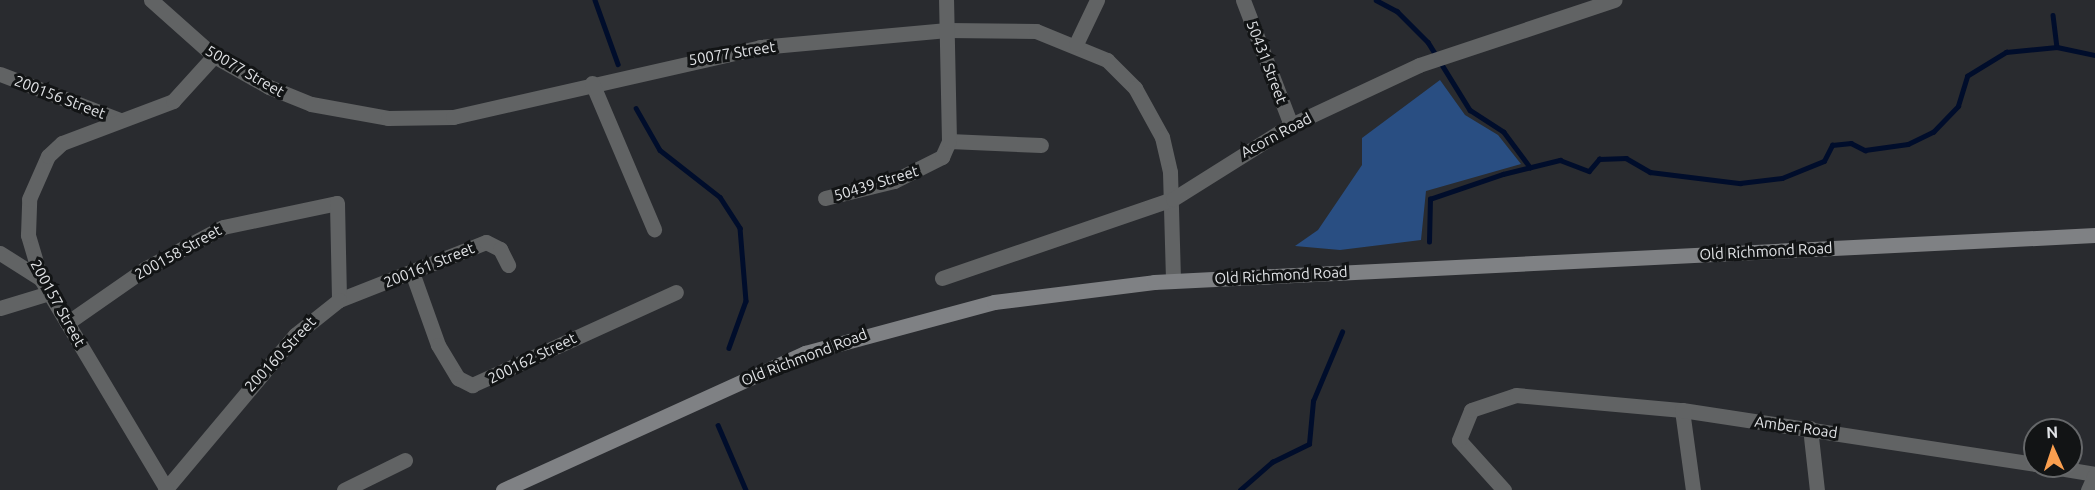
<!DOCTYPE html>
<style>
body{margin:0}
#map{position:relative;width:2095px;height:490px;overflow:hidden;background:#292b2f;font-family:Ubuntu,sans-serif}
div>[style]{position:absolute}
.green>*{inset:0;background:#294e82}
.stream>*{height:4.5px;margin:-2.25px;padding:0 2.25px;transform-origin:2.25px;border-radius:2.25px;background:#000d2b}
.street>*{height:15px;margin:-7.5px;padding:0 7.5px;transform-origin:7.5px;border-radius:7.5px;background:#616364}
.secondary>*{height:15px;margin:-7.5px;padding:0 7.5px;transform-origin:7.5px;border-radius:7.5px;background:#7f8184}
span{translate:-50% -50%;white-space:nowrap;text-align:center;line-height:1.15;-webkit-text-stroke:6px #121415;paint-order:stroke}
.street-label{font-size:15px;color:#e2e4e7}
.north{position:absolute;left:2023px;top:418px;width:60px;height:60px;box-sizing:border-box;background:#121415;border:2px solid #656769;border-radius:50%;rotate:357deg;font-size:16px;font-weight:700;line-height:24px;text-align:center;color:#e2e4e7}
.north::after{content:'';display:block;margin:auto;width:21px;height:27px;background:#fa9f4f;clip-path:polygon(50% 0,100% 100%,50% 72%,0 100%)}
</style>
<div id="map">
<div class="green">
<div style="clip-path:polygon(1440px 80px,1465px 115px,1498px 135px,1521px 164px,1426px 191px,1421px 240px,1340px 250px,1295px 246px,1318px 230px,1362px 165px,1362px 138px)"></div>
</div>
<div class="stream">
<div style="left:595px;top:0;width:68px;rotate:70.2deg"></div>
<div style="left:1376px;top:0;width:24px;rotate:28deg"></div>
<div style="left:1397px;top:11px;width:44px;rotate:45deg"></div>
<div style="left:1428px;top:42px;width:80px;rotate:58.3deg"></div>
<div style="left:1470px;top:110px;width:40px;rotate:32.9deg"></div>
<div style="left:1504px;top:132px;width:44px;rotate:53.4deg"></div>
<div style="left:2053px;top:15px;width:32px;rotate:83deg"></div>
<div style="left:636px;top:108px;width:48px;rotate:60.3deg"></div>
<div style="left:660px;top:150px;width:76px;rotate:38.1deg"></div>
<div style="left:720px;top:197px;width:37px;rotate:57deg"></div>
<div style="left:740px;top:228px;width:73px;rotate:85.3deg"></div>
<div style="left:746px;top:301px;width:50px;rotate:109.9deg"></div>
<div style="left:1429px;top:242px;width:43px;rotate:-88.7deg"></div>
<div style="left:1430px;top:199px;width:77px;rotate:-18.9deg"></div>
<div style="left:1503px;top:174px;width:59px;rotate:-13.8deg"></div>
<div style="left:1560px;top:160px;width:31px;rotate:21deg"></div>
<div style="left:1589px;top:171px;width:16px;rotate:-50deg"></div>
<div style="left:1599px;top:159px;width:27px;rotate:-2deg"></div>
<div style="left:1626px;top:158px;width:28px;rotate:30deg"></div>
<div style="left:1650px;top:172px;width:91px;rotate:7deg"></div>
<div style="left:1740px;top:183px;width:42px;rotate:-6.8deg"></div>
<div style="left:1782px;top:178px;width:45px;rotate:-22deg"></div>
<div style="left:1824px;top:161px;width:18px;rotate:-63deg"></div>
<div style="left:1832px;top:145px;width:19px;rotate:-6deg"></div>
<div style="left:1851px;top:143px;width:16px;rotate:27deg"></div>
<div style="left:1865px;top:150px;width:43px;rotate:-7.9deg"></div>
<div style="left:1908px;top:144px;width:28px;rotate:-26deg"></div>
<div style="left:1933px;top:132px;width:36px;rotate:-46deg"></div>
<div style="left:1958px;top:106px;width:31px;rotate:-73deg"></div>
<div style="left:1967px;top:76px;width:46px;rotate:-31.6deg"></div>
<div style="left:2006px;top:52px;width:51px;rotate:-5.6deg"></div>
<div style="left:2057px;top:47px;width:39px;rotate:12deg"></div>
<div style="left:718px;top:425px;width:71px;rotate:66.7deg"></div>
<div style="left:1240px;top:490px;width:43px;rotate:-41.2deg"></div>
<div style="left:1272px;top:462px;width:41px;rotate:-25.9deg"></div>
<div style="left:1309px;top:444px;width:43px;rotate:-84.7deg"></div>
<div style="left:1313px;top:401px;width:75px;rotate:-67.2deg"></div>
</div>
<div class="street">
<div style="left:151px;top:0;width:84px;rotate:41.6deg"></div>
<div style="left:214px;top:56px;width:63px;rotate:29.4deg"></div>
<div style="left:269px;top:87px;width:45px;rotate:22deg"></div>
<div style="left:311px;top:104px;width:78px;rotate:10.3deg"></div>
<div style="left:388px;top:118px;width:65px;rotate:-0.9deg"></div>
<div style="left:453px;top:117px;width:315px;rotate:-12.8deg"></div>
<div style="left:760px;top:47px;width:188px;rotate:-5.2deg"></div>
<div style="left:947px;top:30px;width:89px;rotate:0.6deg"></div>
<div style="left:1036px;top:31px;width:77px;rotate:22.2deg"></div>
<div style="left:1107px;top:60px;width:40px;rotate:45deg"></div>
<div style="left:1135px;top:88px;width:56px;rotate:61.1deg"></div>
<div style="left:1162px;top:137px;width:36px;rotate:77deg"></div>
<div style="left:1170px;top:172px;width:109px;rotate:88.4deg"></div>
<div style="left:1243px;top:0;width:134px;rotate:69deg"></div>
<div style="left:1076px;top:44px;width:49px;rotate:-64.5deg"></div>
<div style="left:0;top:74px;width:129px;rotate:21deg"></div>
<div style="left:592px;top:83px;width:159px;rotate:67deg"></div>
<div style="left:949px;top:141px;width:92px;rotate:2.5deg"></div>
<div style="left:825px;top:198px;width:71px;rotate:-13.8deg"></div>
<div style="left:894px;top:181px;width:54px;rotate:-26.6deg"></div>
<div style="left:942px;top:157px;width:17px;rotate:-66deg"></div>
<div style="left:949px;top:141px;width:141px;rotate:-91.2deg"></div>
<div style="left:0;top:253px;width:49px;rotate:32.4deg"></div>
<div style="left:413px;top:275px;width:74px;rotate:70.3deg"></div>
<div style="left:438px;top:345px;width:39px;rotate:59deg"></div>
<div style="left:458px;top:378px;width:16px;rotate:27deg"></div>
<div style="left:472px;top:385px;width:224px;rotate:-24.5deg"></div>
<div style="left:942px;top:278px;width:244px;rotate:-18.9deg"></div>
<div style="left:1173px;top:199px;width:139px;rotate:-32.1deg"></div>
<div style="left:1291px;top:125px;width:141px;rotate:-25.1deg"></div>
<div style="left:1419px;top:65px;width:206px;rotate:-18.4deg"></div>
<div style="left:339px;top:300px;width:158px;rotate:-21.5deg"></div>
<div style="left:486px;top:242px;width:16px;rotate:27deg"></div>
<div style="left:500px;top:249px;width:18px;rotate:63deg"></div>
<div style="left:0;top:308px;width:51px;rotate:-17deg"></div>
<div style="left:67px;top:323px;width:96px;rotate:-34.8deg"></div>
<div style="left:146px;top:268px;width:87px;rotate:-28deg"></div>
<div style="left:223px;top:227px;width:116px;rotate:-11.9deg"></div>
<div style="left:337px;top:203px;width:97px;rotate:88.8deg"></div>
<div style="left:339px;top:300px;width:56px;rotate:141.5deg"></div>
<div style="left:295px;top:335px;width:202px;rotate:130deg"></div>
<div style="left:1682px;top:410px;width:81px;rotate:82.2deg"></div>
<div style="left:1810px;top:428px;width:62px;rotate:83.6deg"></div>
<div style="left:2047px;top:466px;width:49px;rotate:9.5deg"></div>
<div style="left:166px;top:488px;width:244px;rotate:-120.9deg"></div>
<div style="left:41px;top:279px;width:46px;rotate:-106.5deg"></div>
<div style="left:28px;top:235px;width:36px;rotate:-88deg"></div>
<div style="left:29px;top:199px;width:47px;rotate:-66.2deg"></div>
<div style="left:48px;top:156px;width:19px;rotate:-43deg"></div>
<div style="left:62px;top:143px;width:119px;rotate:-20.7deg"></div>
<div style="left:173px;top:101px;width:61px;rotate:-47.7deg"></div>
<div style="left:344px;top:490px;width:68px;rotate:-26.2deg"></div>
<div style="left:1504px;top:490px;width:67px;rotate:-132deg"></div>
<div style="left:1459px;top:440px;width:32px;rotate:-68deg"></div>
<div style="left:1471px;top:410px;width:47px;rotate:-18.4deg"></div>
<div style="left:1516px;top:395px;width:167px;rotate:5.2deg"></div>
<div style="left:1682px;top:410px;width:357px;rotate:8.7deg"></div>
<div style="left:2088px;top:490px;width:17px;rotate:-66deg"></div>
</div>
<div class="secondary">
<div style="left:503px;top:490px;width:332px;rotate:-24.4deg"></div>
<div style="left:805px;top:353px;width:196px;rotate:-15.1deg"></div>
<div style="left:994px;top:302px;width:161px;rotate:-7.1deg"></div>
<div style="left:1154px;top:282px;width:942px;rotate:-2.86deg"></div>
</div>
<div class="street-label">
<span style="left:732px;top:53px;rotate:-9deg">50077 Street</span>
<span style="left:1267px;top:62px;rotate:69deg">50431 Street</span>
<span style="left:245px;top:71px;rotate:30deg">50077 Street</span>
<span style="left:60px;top:97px;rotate:21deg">200156 Street</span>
<span style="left:1276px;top:135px;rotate:-28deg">Acorn Road</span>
<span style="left:876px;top:183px;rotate:-17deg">50439 Street</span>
<span style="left:1766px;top:251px;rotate:-3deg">Old Richmond Road</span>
<span style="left:178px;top:252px;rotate:-29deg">200158 Street</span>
<span style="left:429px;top:265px;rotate:-22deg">200161 Street</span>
<span style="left:1281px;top:275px;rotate:-3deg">Old Richmond Road</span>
<span style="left:58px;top:303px;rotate:61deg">200157 Street</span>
<span style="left:280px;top:354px;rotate:-47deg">200160 Street</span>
<span style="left:804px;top:357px;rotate:-21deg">Old Richmond Road</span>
<span style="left:532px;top:358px;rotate:-26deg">200162 Street</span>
<span style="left:1796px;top:427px;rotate:8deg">Amber Road</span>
</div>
<div class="north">N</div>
</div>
